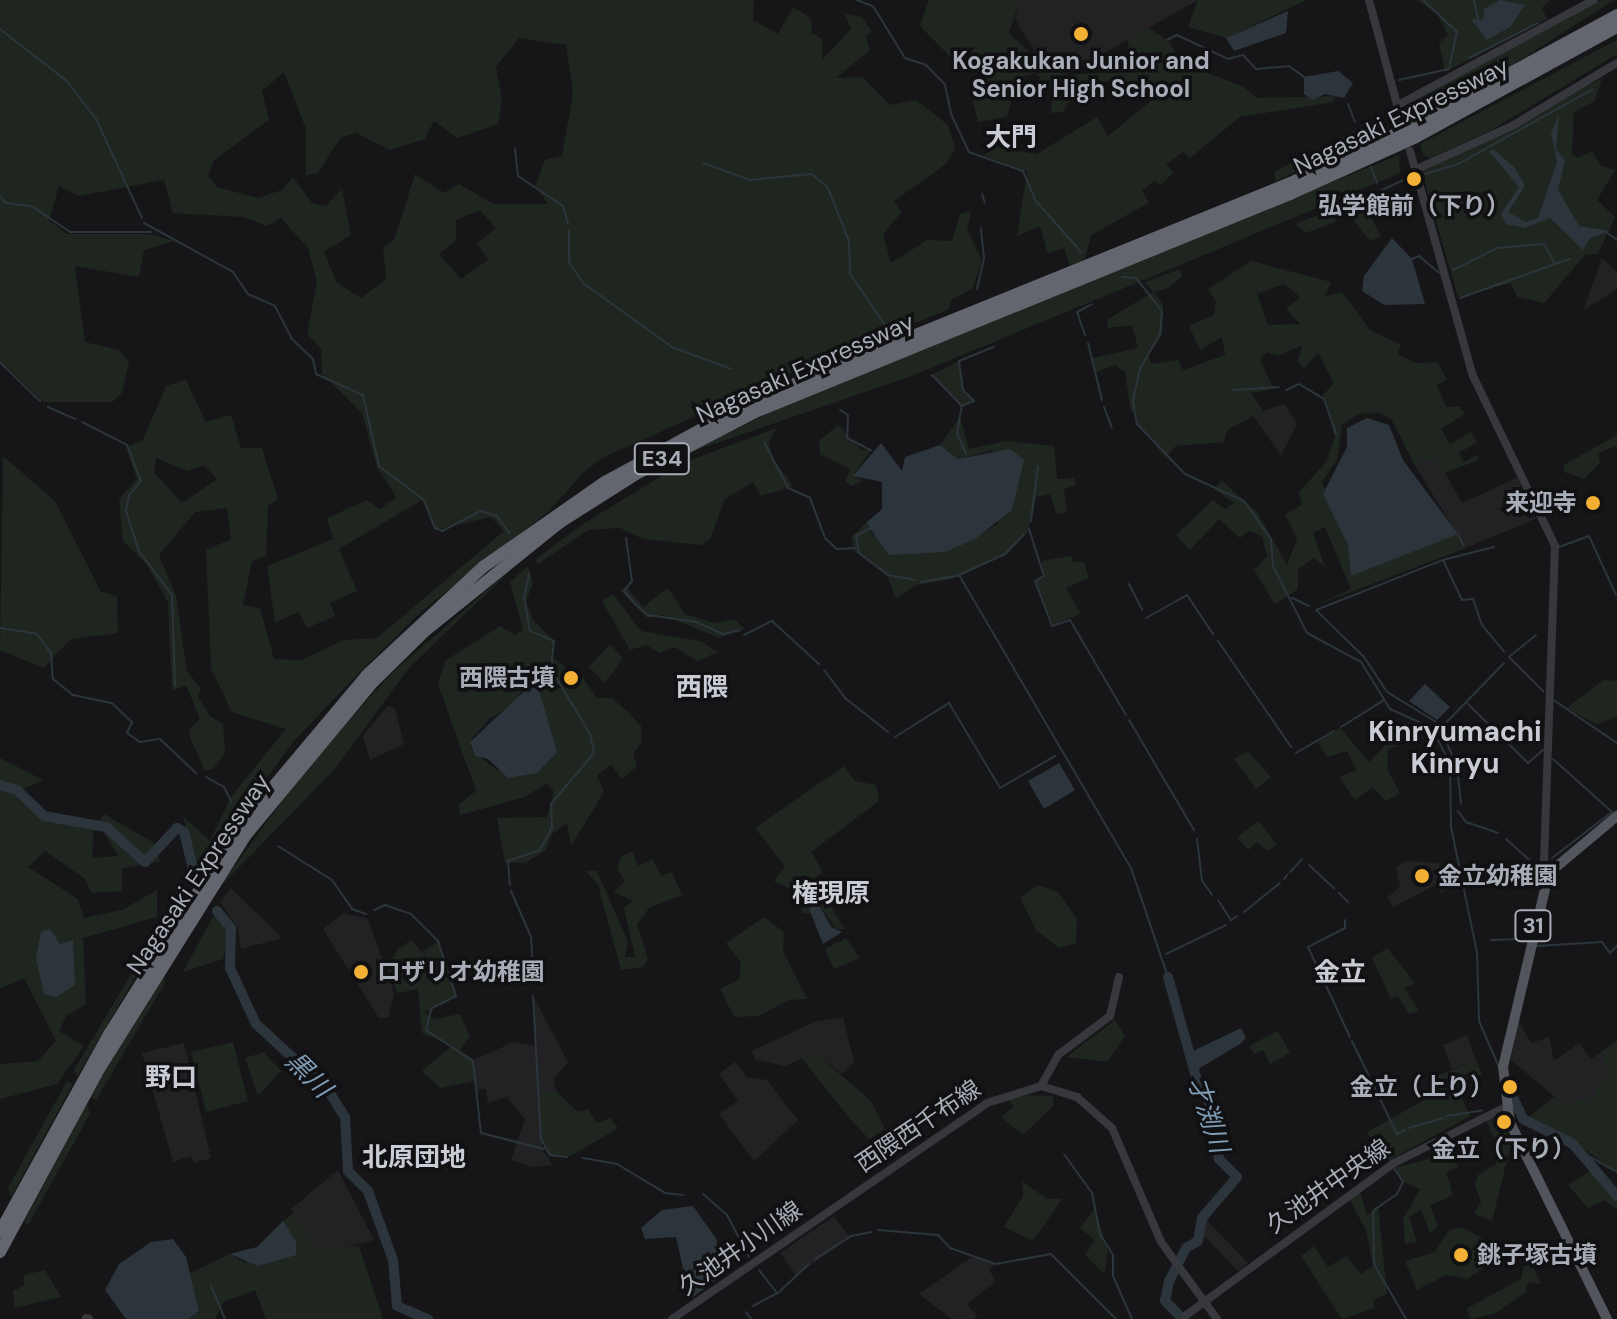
<!DOCTYPE html>
<meta charset="utf-8">
<style>
body{margin:0}
#map{position:relative;width:1617px;height:1319px;overflow:hidden;background:#161618;font-family:"DM Sans","Noto Sans JP",sans-serif}
div>[style]{position:absolute}
.built>*{inset:0;background:#222225}
.green>*{inset:0;background:#1e261f}
.water>*{inset:0;background:#2c353c}
.stream>*{height:2px;margin:-1px;padding:0 1px;transform-origin:1px;border-radius:1px;background:#2c353c}
.river>*{height:10px;margin:-5px;padding:0 5px;transform-origin:5px;border-radius:5px;background:#2c353c}
.minor>*{height:8px;margin:-4px;padding:0 4px;transform-origin:4px;border-radius:4px;background:#37383d}
.major>*{height:10px;margin:-5px;padding:0 5px;transform-origin:5px;border-radius:5px;background:#53555c}
.highway>*{height:12px;margin:-6px;padding:0 6px;transform-origin:6px;border-radius:6px;background:#63666e}
.dots>*{width:22px;height:22px;translate:-50% -50%;box-sizing:border-box;border:4px solid #111113;border-radius:50%}
span{translate:-50% -50%;white-space:nowrap;text-align:center;line-height:1.15;-webkit-text-stroke:7px #111113;paint-order:stroke}
.shield-label span{padding:2px 6px;background:#111113;border:2px solid;border-radius:6px;-webkit-text-stroke-width:0}
.shield-label{font-size:22px;color:#a8adb8;font-weight:700}
.poi-label{font-size:24px;color:#a8adb8;font-weight:700}
.right{translate:-100% -50%;text-align:right}
.left{translate:0 -50%;text-align:left}
.street-label{font-size:24px;color:#a8adb8}
.neighbourhood-label{font-size:26px;color:#c9ccd4;font-weight:700}
.water-label{font-size:26px;color:#7f9bb3;font-style:italic}
.quarter-label{font-size:28px;color:#c9ccd4;font-weight:700}
</style>
<div id="map">
<div class="built">
<div style="clip-path:polygon(1020px 0,1198px 0,1066px 75px,1043px 65px,1015px 19px)"></div>
<div style="clip-path:polygon(1602px 258px,1617px 272px,1617px 289px,1583px 311px)"></div>
<div style="clip-path:polygon(1285px 404px,1297px 424px,1281px 456px,1252px 414px)"></div>
<div style="clip-path:polygon(1437px 458px,1462px 503px,1517px 478px,1535px 519px,1466px 548px,1417px 469px,1419px 460px)"></div>
<div style="clip-path:polygon(387px 706px,395px 708px,404px 744px,370px 760px,363px 736px)"></div>
<div style="clip-path:polygon(1406px 861px,1439px 863px,1451px 888px,1441px 893px,1436px 885px,1393px 907px,1387px 898px,1400px 886px,1396px 867px)"></div>
<div style="clip-path:polygon(231px 888px,282px 938px,241px 949px,238px 929px,220px 902px)"></div>
<div style="clip-path:polygon(344px 913px,368px 919px,394px 993px,389px 1017px,379px 1018px,323px 929px)"></div>
<div style="clip-path:polygon(533px 996px,568px 1062px,554px 1078px,556px 1091px,539px 1095px,542px 1150px,553px 1165px,532px 1167px,511px 1160px,525px 1119px,507px 1097px,488px 1103px,486px 1089px,475px 1089px,474px 1060px,513px 1042px,536px 1046px)"></div>
<div style="clip-path:polygon(843px 1017px,854px 1062px,842px 1074px,816px 1053px,784px 1066px,756px 1060px,751px 1051px,817px 1021px)"></div>
<div style="clip-path:polygon(1517px 1018px,1531px 1043px,1549px 1037px,1554px 1061px,1579px 1043px,1591px 1059px,1601px 1052px,1608px 1078px,1597px 1097px,1563px 1104px,1511px 1060px)"></div>
<div style="clip-path:polygon(1467px 1035px,1476px 1060px,1452px 1069px,1443px 1045px)"></div>
<div style="clip-path:polygon(184px 1043px,211px 1158px,194px 1163px,191px 1156px,173px 1162px,142px 1053px)"></div>
<div style="clip-path:polygon(735px 1062px,747px 1077px,767px 1080px,798px 1120px,754px 1161px,719px 1114px,738px 1101px,719px 1074px)"></div>
<div style="clip-path:polygon(338px 1170px,374px 1240px,326px 1252px,315px 1249px,291px 1209px)"></div>
<div style="clip-path:polygon(834px 1216px,850px 1238px,796px 1275px,780px 1253px)"></div>
<div style="clip-path:polygon(1205px 1218px,1248px 1263px,1238px 1271px,1199px 1231px)"></div>
<div style="clip-path:polygon(972px 1257px,996px 1264px,989px 1270px,996px 1281px,967px 1304px,977px 1316px,973px 1319px,951px 1319px,919px 1294px)"></div>
</div>
<div class="green">
<div style="clip-path:polygon(evenodd,0 0,754px 0,753px 20px,778px 34px,793px 7px,811px 18px,812px 33px,822px 39px,822px 60px,851px 29px,845px 14px,862px 17px,872px 32px,866px 36px,870px 50px,836px 78px,862px 77px,890px 105px,916px 100px,948px 125px,955px 148px,946px 164px,894px 201px,902px 212px,883px 234px,891px 263px,927px 240px,952px 241px,960px 214px,971px 211px,967px 230px,982px 260px,973px 288px,951px 300px,948px 310px,823px 359px,604px 457px,584px 472px,548px 512px,423px 610px,357px 675px,294px 741px,197px 873px,183px 816px,210px 841px,231px 797px,286px 729px,232px 712px,211px 669px,206px 550px,231px 539px,227px 508px,195px 512px,159px 555px,176px 596px,187px 671px,201px 689px,198px 697px,210px 716px,223px 724px,225px 753px,214px 768px,205px 771px,191px 740px,189px 729px,200px 719px,186px 685px,172px 691px,168px 602px,147px 565px,123px 541px,119px 499px,137px 479px,126px 447px,143px 440px,166px 386px,186px 380px,206px 422px,231px 415px,241px 448px,262px 448px,278px 499px,268px 506px,266px 556px,252px 561px,243px 605px,260px 608px,274px 659px,301px 660px,344px 640px,377px 638px,504px 531px,491px 517px,435px 530px,422px 500px,339px 549px,357px 591px,330px 603px,335px 616px,307px 628px,299px 612px,275px 622px,267px 566px,333px 539px,327px 518px,367px 500px,380px 509px,396px 497px,377px 467px,362px 413px,322px 374px,321px 348px,307px 334px,317px 282px,308px 248px,281px 218px,267px 226px,244px 217px,173px 213px,164px 180px,79px 196px,59px 186px,49px 220px,67px 234px,150px 234px,174px 241px,144px 250px,139px 277px,75px 266px,85px 342px,119px 350px,129px 362px,122px 393px,112px 402px,44px 402px,0 360px,0 0,519px 38px,566px 45px,573px 93px,562px 156px,545px 160px,535px 186px,548px 204px,493px 204px,459px 184px,443px 193px,415px 174px,394px 240px,383px 247px,386px 279px,361px 298px,337px 283px,324px 252px,351px 235px,342px 189px,326px 206px,312px 203px,293px 177px,282px 190px,258px 198px,217px 187px,208px 176px,214px 160px,269px 120px,262px 91px,284px 72px,306px 129px,306px 176px,318px 173px,340px 138px,356px 133px,390px 150px,425px 139px,434px 121px,457px 138px,498px 124px,502px 99px,496px 67px,519px 38px,0 0,480px 210px,496px 228px,477px 243px,488px 260px,461px 279px,439px 254px,456px 240px,456px 220px,480px 210px,0 0,156px 458px,188px 471px,204px 465px,217px 479px,182px 503px,154px 472px,156px 458px)"></div>
<div style="clip-path:polygon(929px 0,1020px 0,1009px 33px,1043px 65px,1066px 75px,1114px 72px,1129px 53px,1128px 40px,1148px 28px,1167px 40px,1184px 64px,1242px 86px,1257px 98px,1335px 96px,1333px 102px,1240px 117px,1190px 158px,1183px 152px,1166px 164px,1173px 173px,1161px 185px,1154px 181px,1142px 191px,1149px 203px,1091px 235px,1085px 259px,1070px 266px,1064px 248px,1048px 254px,1040px 226px,1017px 236px,1027px 172px,984px 155px,995px 147px,1037px 154px,1097px 117px,1108px 136px,1152px 100px,1107px 81px,1078px 88px,1063px 112px,1051px 113px,1052px 90px,1035px 73px,1017px 78px,1007px 117px,978px 122px,973px 101px,983px 66px,962px 69px,920px 26px)"></div>
<div style="clip-path:polygon(1198px 0,1307px 0,1226px 38px,1188px 27px)"></div>
<div style="clip-path:polygon(1417px 0,1550px 0,1542px 8px,1547px 19px,1445px 72px,1439px 43px,1448px 35px,1438px 15px)"></div>
<div style="clip-path:polygon(1601px 0,1614px 0,1487px 81px,1413px 118px,1413px 100px)"></div>
<div style="clip-path:polygon(1617px 40px,1617px 54px,1488px 132px,1430px 158px,1423px 155px,1420px 144px)"></div>
<div style="clip-path:polygon(1602px 78px,1595px 101px,1574px 112px,1572px 154px,1578px 158px,1592px 151px,1601px 166px,1615px 170px,1597px 200px,1615px 217px,1598px 254px,1585px 255px,1544px 303px,1517px 297px,1511px 283px,1458px 297px,1422px 172px)"></div>
<div style="clip-path:polygon(1379px 118px,1389px 128px,1276px 181px,1274px 172px)"></div>
<div style="clip-path:polygon(1399px 155px,1400px 173px,1192px 260px,909px 377px,685px 454px,800px 398px)"></div>
<div style="clip-path:polygon(1361px 199px,1381px 236px,1370px 241px,1350px 216px,1306px 233px,1295px 224px)"></div>
<div style="clip-path:polygon(evenodd,1251px 261px,1331px 282px,1325px 296px,1342px 292px,1370px 330px,1401px 345px,1397px 354px,1416px 363px,1438px 362px,1447px 380px,1437px 385px,1446px 407px,1460px 407px,1465px 414px,1441px 429px,1450px 444px,1471px 432px,1477px 442px,1459px 453px,1464px 462px,1477px 455px,1479px 460px,1444px 473px,1437px 458px,1419px 460px,1417px 469px,1391px 419px,1380px 413px,1358px 414px,1342px 425px,1337px 460px,1322px 482px,1348px 545px,1351px 575px,1459px 533px,1466px 548px,1317px 605px,1351px 589px,1325px 527px,1313px 533px,1325px 567px,1314px 558px,1298px 569px,1298px 589px,1275px 604px,1254px 570px,1267px 556px,1262px 536px,1249px 531px,1240px 538px,1219px 519px,1190px 550px,1176px 535px,1213px 500px,1225px 509px,1234px 503px,1214px 489px,1221px 480px,1257px 512px,1287px 565px,1297px 538px,1285px 514px,1302px 505px,1299px 492px,1326px 462px,1335px 437px,1323px 395px,1334px 383px,1318px 353px,1304px 369px,1298px 361px,1302px 345px,1278px 356px,1267px 352px,1260px 360px,1274px 389px,1251px 393px,1263px 411px,1227px 430px,1224px 442px,1176px 446px,1165px 457px,1138px 424px,1136px 410px,1131px 412px,1125px 372px,1115px 365px,1096px 372px,1093px 358px,1138px 348px,1132px 325px,1107px 328px,1108px 319px,1153px 292px,1145px 282px,1180px 269px,1182px 276px,1168px 288px,1154px 292px,1163px 305px,1162px 335px,1148px 356px,1152px 364px,1178px 360px,1183px 370px,1225px 355px,1222px 337px,1200px 350px,1189px 326px,1214px 315px,1216px 301px,1208px 289px,1251px 261px,1284px 284px,1300px 297px,1286px 309px,1300px 324px,1268px 325px,1257px 294px,1284px 284px)"></div>
<div style="clip-path:polygon(959px 361px,963px 389px,974px 401px,962px 406px,932px 375px)"></div>
<div style="clip-path:polygon(960px 417px,969px 449px,1006px 441px,1054px 446px,1057px 479px,1074px 478px,1076px 485px,1064px 489px,1067px 512px,1057px 515px,1050px 494px,1036px 497px,1028px 532px,1006px 555px,953px 579px,916px 585px,896px 599px,888px 577px,853px 550px,852px 536px,866px 523px,873px 535px,945px 552px,998px 524px,993px 450px,958px 459px,940px 445px)"></div>
<div style="clip-path:polygon(838px 425px,861px 450px,871px 450px,853px 476px,863px 481px,852px 486px,845px 481px,850px 469px,820px 454px,819px 441px)"></div>
<div style="clip-path:polygon(777px 428px,769px 442px,772px 457px,793px 486px,761px 496px,753px 482px,725px 499px,710px 539px,701px 545px,643px 539px,620px 528px,588px 530px,537px 565px,536px 559px,586px 522px,683px 463px)"></div>
<div style="clip-path:polygon(1617px 435px,1617px 446px,1598px 453px,1600px 463px,1584px 479px,1564px 472px,1564px 465px)"></div>
<div style="clip-path:polygon(3px 456px,55px 501px,101px 592px,117px 596px,118px 633px,71px 639px,43px 668px,0 650px)"></div>
<div style="clip-path:polygon(1072px 556px,1073px 562px,1084px 562px,1089px 578px,1066px 588px,1081px 614px,1053px 625px,1036px 582px,1045px 576px,1041px 561px)"></div>
<div style="clip-path:polygon(516px 565px,409px 668px,334px 770px,218px 889px,311px 762px,393px 672px)"></div>
<div style="clip-path:polygon(evenodd,528px 566px,533px 583px,526px 601px,533px 620px,554px 641px,551px 656px,568px 669px,575px 667px,597px 698px,612px 698px,629px 713px,641px 726px,642px 742px,633px 754px,637px 766px,622px 779px,611px 765px,597px 775px,604px 792px,571px 846px,567px 823px,552px 834px,546px 850px,525px 863px,505px 863px,497px 818px,547px 817px,554px 792px,547px 783px,525px 797px,460px 815px,459px 804px,476px 791px,438px 684px,445px 661px,500px 626px,515px 635px,523px 630px,510px 582px,528px 566px,529px 681px,557px 752px,498px 771px,472px 751px,470px 741px,489px 719px,511px 706px,529px 681px)"></div>
<div style="clip-path:polygon(626px 587px,643px 607px,668px 588px,685px 614px,715px 623px,734px 619px,745px 629px,720px 638px,662px 615px,647px 618px,620px 590px)"></div>
<div style="clip-path:polygon(613px 594px,641px 631px,700px 641px,718px 652px,697px 661px,675px 647px,660px 653px,646px 645px,630px 650px,602px 601px)"></div>
<div style="clip-path:polygon(610px 644px,623px 658px,605px 683px,589px 667px)"></div>
<div style="clip-path:polygon(1603px 680px,1617px 681px,1617px 716px,1597px 725px,1567px 708px)"></div>
<div style="clip-path:polygon(1407px 722px,1430px 730px,1387px 750px,1388px 771px,1400px 793px,1386px 801px,1373px 787px,1355px 800px,1339px 777px,1356px 770px,1347px 751px,1327px 757px,1318px 742px,1340px 728px,1369px 762px)"></div>
<div style="clip-path:polygon(1248px 751px,1271px 777px,1256px 789px,1234px 759px)"></div>
<div style="clip-path:polygon(0 758px,43px 780px,21px 790px,29px 808px,42px 817px,94px 828px,92px 858px,118px 856px,98px 823px,104px 814px,154px 843px,160px 862px,122px 868px,122px 891px,91px 893px,85px 879px,45px 851px,28px 867px,78px 899px,84px 918px,122px 910px,157px 890px,157px 917px,83px 938px,86px 1004px,66px 1016px,59px 1031px,84px 1046px,57px 1084px,0 1099px,0 1064px,38px 1061px,56px 1041px,24px 978px,0 989px)"></div>
<div style="clip-path:polygon(844px 766px,855px 781px,876px 785px,879px 801px,811px 852px,823px 872px,813px 879px,845px 929px,836px 929px,818px 903px,808px 906px,812px 913px,803px 913px,791px 889px,774px 881px,785px 867px,755px 828px)"></div>
<div style="clip-path:polygon(1259px 821px,1277px 845px,1268px 851px,1257px 842px,1248px 850px,1237px 837px)"></div>
<div style="clip-path:polygon(632px 851px,638px 866px,653px 859px,661px 876px,672px 872px,682px 895px,649px 908px,637px 925px,648px 958px,644px 967px,621px 970px,598px 885px,586px 871px,597px 871px,628px 942px,625px 957px,635px 957px,624px 908px,633px 901px,614px 892px,625px 881px,617px 868px,621px 857px)"></div>
<div style="clip-path:polygon(1038px 885px,1058px 892px,1077px 919px,1076px 944px,1059px 948px,1036px 930px,1020px 898px)"></div>
<div style="clip-path:polygon(215px 913px,229px 934px,223px 959px,183px 972px)"></div>
<div style="clip-path:polygon(764px 917px,784px 932px,783px 951px,807px 999px,789px 1000px,758px 1016px,734px 1017px,720px 989px,739px 980px,741px 962px,726px 943px)"></div>
<div style="clip-path:polygon(155px 934px,160px 935px,77px 1077px,74px 1070px)"></div>
<div style="clip-path:polygon(846px 938px,860px 958px,834px 969px,825px 949px)"></div>
<div style="clip-path:polygon(411px 940px,422px 952px,439px 941px,457px 997px,424px 1012px,434px 1019px,460px 1014px,470px 1037px,460px 1050px,474px 1060px,474px 1081px,440px 1088px,422px 1071px,452px 1046px,422px 1033px,418px 989px,398px 993px,387px 969px,397px 950px)"></div>
<div style="clip-path:polygon(1387px 948px,1415px 983px,1404px 988px,1419px 1011px,1409px 1014px,1398px 996px,1391px 999px,1372px 958px)"></div>
<div style="clip-path:polygon(164px 973px,165px 983px,96px 1100px,90px 1097px)"></div>
<div style="clip-path:polygon(1115px 1020px,1125px 1036px,1107px 1062px,1066px 1057px)"></div>
<div style="clip-path:polygon(1278px 1031px,1290px 1053px,1270px 1064px,1263px 1050px,1254px 1054px,1249px 1046px)"></div>
<div style="clip-path:polygon(1617px 1041px,1617px 1171px,1616px 1172px,1566px 1136px,1526px 1119px,1554px 1097px,1563px 1103px,1596px 1097px,1595px 1088px,1608px 1078px,1601px 1052px)"></div>
<div style="clip-path:polygon(233px 1042px,248px 1101px,206px 1112px,191px 1052px)"></div>
<div style="clip-path:polygon(264px 1052px,281px 1071px,258px 1096px,245px 1058px)"></div>
<div style="clip-path:polygon(816px 1053px,871px 1101px,885px 1129px,869px 1139px,850px 1119px,799px 1055px)"></div>
<div style="clip-path:polygon(1476px 1060px,1482px 1074px,1464px 1080px,1460px 1094px,1470px 1116px,1390px 1160px,1376px 1148px,1367px 1132px,1430px 1097px,1432px 1078px)"></div>
<div style="clip-path:polygon(67px 1081px,73px 1084px,11px 1197px,8px 1188px)"></div>
<div style="clip-path:polygon(556px 1091px,578px 1112px,588px 1109px,597px 1123px,610px 1118px,618px 1128px,571px 1156px,550px 1155px,541px 1139px,539px 1094px)"></div>
<div style="clip-path:polygon(1028px 1095px,1053px 1096px,1054px 1105px,1023px 1135px,1001px 1117px,1014px 1106px,1007px 1099px)"></div>
<div style="clip-path:polygon(87px 1104px,90px 1114px,28px 1225px,24px 1222px)"></div>
<div style="clip-path:polygon(1495px 1117px,1512px 1140px,1492px 1221px,1474px 1214px,1481px 1202px,1475px 1185px,1478px 1175px,1496px 1164px,1499px 1150px,1486px 1120px)"></div>
<div style="clip-path:polygon(1453px 1138px,1458px 1167px,1446px 1172px,1453px 1195px,1430px 1206px,1438px 1226px,1430px 1233px,1421px 1210px,1409px 1217px,1417px 1242px,1405px 1244px,1403px 1219px,1420px 1189px,1403px 1182px,1394px 1168px,1428px 1159px)"></div>
<div style="clip-path:polygon(1592px 1170px,1617px 1199px,1617px 1210px,1605px 1200px,1588px 1208px,1568px 1185px)"></div>
<div style="clip-path:polygon(1022px 1181px,1047px 1199px,1062px 1199px,1033px 1241px,1004px 1227px,1023px 1196px)"></div>
<div style="clip-path:polygon(1360px 1192px,1367px 1215px,1378px 1206px,1387px 1294px,1373px 1300px,1375px 1308px,1342px 1319px,1301px 1256px,1314px 1246px,1328px 1267px,1347px 1256px,1361px 1274px,1373px 1266px,1366px 1230px,1349px 1199px)"></div>
<div style="clip-path:polygon(1095px 1208px,1108px 1252px,1104px 1274px,1085px 1255px,1095px 1240px,1080px 1228px)"></div>
<div style="clip-path:polygon(294px 1213px,315px 1249px,359px 1246px,383px 1319px,266px 1319px,255px 1290px,224px 1302px,215px 1319px,188px 1319px,199px 1311px,190px 1273px,230px 1254px,245px 1263px,296px 1241px,283px 1221px)"></div>
<div style="clip-path:polygon(1462px 1227px,1485px 1240px,1485px 1266px,1468px 1279px,1446px 1275px,1417px 1290px,1405px 1261px,1435px 1252px,1448px 1231px)"></div>
<div style="clip-path:polygon(1524px 1266px,1533px 1266px,1541px 1284px,1528px 1282px,1525px 1293px,1496px 1313px,1471px 1319px,1466px 1309px,1521px 1279px)"></div>
<div style="clip-path:polygon(45px 1270px,61px 1297px,15px 1308px,13px 1291px,24px 1286px,24px 1275px)"></div>
</div>
<div class="water">
<div style="clip-path:polygon(1500px 0,1525px 5px,1510px 27px,1487px 40px,1471px 19px,1483px 20px,1484px 9px)"></div>
<div style="clip-path:polygon(1288px 11px,1286px 33px,1234px 51px,1226px 38px)"></div>
<div style="clip-path:polygon(1338px 71px,1353px 83px,1344px 98px,1325px 94px,1312px 100px,1304px 94px,1304px 77px)"></div>
<div style="clip-path:polygon(1559px 114px,1556px 149px,1565px 161px,1558px 190px,1579px 226px,1610px 231px,1590px 238px,1583px 250px,1550px 218px,1525px 228px,1506px 224px,1501px 214px,1519px 187px,1489px 151px,1493px 149px,1514px 167px,1525px 186px,1508px 212px,1526px 222px,1538px 218px,1557px 162px,1551px 133px)"></div>
<div style="clip-path:polygon(1392px 238px,1412px 259px,1425px 304px,1384px 305px,1362px 291px,1364px 276px)"></div>
<div style="clip-path:polygon(1367px 418px,1389px 425px,1403px 460px,1458px 534px,1351px 576px,1348px 545px,1323px 494px,1347px 447px,1347px 428px)"></div>
<div style="clip-path:polygon(881px 443px,902px 471px,905px 457px,940px 445px,958px 459px,1010px 449px,1024px 460px,1012px 510px,975px 539px,945px 552px,889px 555px,866px 523px,882px 509px,882px 482px,853px 476px)"></div>
<div style="clip-path:polygon(536px 680px,557px 752px,537px 773px,508px 778px,488px 759px,475px 756px,470px 742px)"></div>
<div style="clip-path:polygon(1425px 684px,1450px 707px,1437px 720px,1409px 701px)"></div>
<div style="clip-path:polygon(1059px 763px,1075px 790px,1044px 809px,1028px 781px)"></div>
<div style="clip-path:polygon(815px 897px,831px 927px,842px 932px,823px 944px,808px 906px)"></div>
<div style="clip-path:polygon(50px 929px,60px 944px,73px 940px,75px 985px,56px 997px,44px 994px,36px 958px,41px 932px)"></div>
<div style="clip-path:polygon(1241px 1028px,1246px 1038px,1240px 1044px,1198px 1069px,1193px 1051px)"></div>
<div style="clip-path:polygon(693px 1206px,717px 1240px,715px 1281px,690px 1299px,676px 1237px,645px 1239px,641px 1228px,662px 1210px)"></div>
<div style="clip-path:polygon(283px 1221px,296px 1241px,296px 1255px,258px 1266px,230px 1254px,257px 1247px)"></div>
<div style="clip-path:polygon(173px 1239px,186px 1257px,199px 1311px,188px 1319px,126px 1319px,105px 1290px,119px 1264px,151px 1242px)"></div>
</div>
<div class="stream">
<div style="left:857px;top:0;width:17px;rotate:21deg"></div>
<div style="left:873px;top:6px;width:61px;rotate:58.4deg"></div>
<div style="left:905px;top:58px;width:22px;rotate:18deg"></div>
<div style="left:926px;top:65px;width:28px;rotate:46deg"></div>
<div style="left:945px;top:85px;width:30px;rotate:78deg"></div>
<div style="left:951px;top:114px;width:42px;rotate:64.7deg"></div>
<div style="left:969px;top:152px;width:57px;rotate:19.4deg"></div>
<div style="left:1023px;top:171px;width:33px;rotate:67deg"></div>
<div style="left:1036px;top:201px;width:68px;rotate:48.6deg"></div>
<div style="left:1474px;top:0;width:24px;rotate:78deg"></div>
<div style="left:0;top:29px;width:85px;rotate:37.8deg"></div>
<div style="left:67px;top:81px;width:48px;rotate:52.7deg"></div>
<div style="left:96px;top:119px;width:109px;rotate:65.1deg"></div>
<div style="left:1167px;top:40px;width:11px;rotate:-27deg"></div>
<div style="left:1177px;top:35px;width:56px;rotate:25.2deg"></div>
<div style="left:1228px;top:59px;width:16px;rotate:-15deg"></div>
<div style="left:1243px;top:55px;width:19px;rotate:47deg"></div>
<div style="left:1256px;top:69px;width:33px;rotate:-5deg"></div>
<div style="left:1289px;top:66px;width:19px;rotate:36deg"></div>
<div style="left:1469px;top:58px;width:77px;rotate:-26.9deg"></div>
<div style="left:1399px;top:80px;width:51px;rotate:-12.4deg"></div>
<div style="left:1449px;top:69px;width:38px;rotate:-78deg"></div>
<div style="left:1457px;top:32px;width:47px;rotate:-136.7deg"></div>
<div style="left:1348px;top:104px;width:19px;rotate:69deg"></div>
<div style="left:1358px;top:130px;width:14px;rotate:73deg"></div>
<div style="left:515px;top:148px;width:28px;rotate:84deg"></div>
<div style="left:518px;top:176px;width:54px;rotate:33.7deg"></div>
<div style="left:563px;top:206px;width:18px;rotate:74deg"></div>
<div style="left:703px;top:163px;width:50px;rotate:19.9deg"></div>
<div style="left:750px;top:180px;width:62px;rotate:-5.5deg"></div>
<div style="left:812px;top:174px;width:21px;rotate:41deg"></div>
<div style="left:828px;top:188px;width:57px;rotate:68.4deg"></div>
<div style="left:849px;top:241px;width:33px;rotate:88deg"></div>
<div style="left:850px;top:274px;width:67px;rotate:55.4deg"></div>
<div style="left:1371px;top:167px;width:17px;rotate:69deg"></div>
<div style="left:1425px;top:174px;width:37px;rotate:-17deg"></div>
<div style="left:1460px;top:163px;width:152px;rotate:-29.1deg"></div>
<div style="left:1380px;top:191px;width:35px;rotate:-25deg"></div>
<div style="left:982px;top:194px;width:9px;rotate:72deg"></div>
<div style="left:0;top:196px;width:9px;rotate:49deg"></div>
<div style="left:6px;top:203px;width:26px;rotate:7deg"></div>
<div style="left:32px;top:206px;width:46px;rotate:34.4deg"></div>
<div style="left:70px;top:232px;width:81px"></div>
<div style="left:144px;top:223px;width:102px;rotate:28.8deg"></div>
<div style="left:233px;top:272px;width:27px;rotate:56deg"></div>
<div style="left:248px;top:294px;width:30px;rotate:24deg"></div>
<div style="left:275px;top:306px;width:36px;rotate:63deg"></div>
<div style="left:291px;top:338px;width:30px;rotate:44deg"></div>
<div style="left:313px;top:359px;width:15px;rotate:79deg"></div>
<div style="left:316px;top:374px;width:51px;rotate:24.1deg"></div>
<div style="left:363px;top:395px;width:73px;rotate:77.3deg"></div>
<div style="left:379px;top:466px;width:56px;rotate:37.1deg"></div>
<div style="left:424px;top:500px;width:30px;rotate:69deg"></div>
<div style="left:435px;top:528px;width:8px;rotate:23deg"></div>
<div style="left:442px;top:531px;width:44px;rotate:-27.1deg"></div>
<div style="left:481px;top:511px;width:17px;rotate:17deg"></div>
<div style="left:497px;top:516px;width:22px;rotate:54deg"></div>
<div style="left:569px;top:231px;width:31px;rotate:90deg"></div>
<div style="left:569px;top:262px;width:25px;rotate:56deg"></div>
<div style="left:583px;top:283px;width:110px;rotate:35.7deg"></div>
<div style="left:672px;top:347px;width:63px;rotate:20.4deg"></div>
<div style="left:1606px;top:232px;width:14px;rotate:36deg"></div>
<div style="left:1412px;top:259px;width:8px;rotate:-23deg"></div>
<div style="left:1419px;top:256px;width:26px;rotate:40deg"></div>
<div style="left:1453px;top:270px;width:49px;rotate:-26.6deg"></div>
<div style="left:1497px;top:248px;width:47px;rotate:-4.9deg"></div>
<div style="left:1544px;top:244px;width:23px;rotate:61deg"></div>
<div style="left:1555px;top:264px;width:16px;rotate:-18deg"></div>
<div style="left:1122px;top:277px;width:14px;rotate:4deg"></div>
<div style="left:1136px;top:278px;width:42px;rotate:51.8deg"></div>
<div style="left:1162px;top:311px;width:23px;rotate:95deg"></div>
<div style="left:1160px;top:334px;width:39px;rotate:120deg"></div>
<div style="left:1140px;top:368px;width:35px;rotate:102deg"></div>
<div style="left:1133px;top:402px;width:22px;rotate:80deg"></div>
<div style="left:1137px;top:424px;width:69px;rotate:46.2deg"></div>
<div style="left:1185px;top:474px;width:65px;rotate:24.6deg"></div>
<div style="left:1244px;top:501px;width:47px;rotate:54.6deg"></div>
<div style="left:1271px;top:539px;width:27px;rotate:86deg"></div>
<div style="left:1273px;top:566px;width:75px;rotate:63.1deg"></div>
<div style="left:1307px;top:633px;width:61px;rotate:28.2deg"></div>
<div style="left:1361px;top:662px;width:55px;rotate:58.3deg"></div>
<div style="left:1390px;top:709px;width:46px;rotate:24.3deg"></div>
<div style="left:1432px;top:728px;width:40px;rotate:63.4deg"></div>
<div style="left:1450px;top:764px;width:63px;rotate:89.1deg"></div>
<div style="left:1451px;top:827px;width:128px;rotate:78.3deg"></div>
<div style="left:1477px;top:952px;width:69px;rotate:88.3deg"></div>
<div style="left:1479px;top:1021px;width:48px;rotate:66.6deg"></div>
<div style="left:977px;top:289px;width:32px;rotate:-77deg"></div>
<div style="left:984px;top:258px;width:30px;rotate:-96deg"></div>
<div style="left:1460px;top:298px;width:101px;rotate:-19.7deg"></div>
<div style="left:1085px;top:335px;width:24px;rotate:-109deg"></div>
<div style="left:1077px;top:312px;width:17px;rotate:-28deg"></div>
<div style="left:1088px;top:343px;width:59px;rotate:76.2deg"></div>
<div style="left:0;top:362px;width:56px;rotate:44.3deg"></div>
<div style="left:932px;top:375px;width:42px;rotate:46deg"></div>
<div style="left:1233px;top:390px;width:46px;rotate:-3.7deg"></div>
<div style="left:1286px;top:390px;width:14px;rotate:-25deg"></div>
<div style="left:1299px;top:384px;width:29px;rotate:31deg"></div>
<div style="left:1324px;top:399px;width:37px;rotate:71deg"></div>
<div style="left:48px;top:407px;width:30px;rotate:24deg"></div>
<div style="left:1104px;top:407px;width:22px;rotate:69deg"></div>
<div style="left:840px;top:410px;width:9px;rotate:32deg"></div>
<div style="left:848px;top:415px;width:23px;rotate:92deg"></div>
<div style="left:847px;top:438px;width:27px;rotate:27deg"></div>
<div style="left:82px;top:422px;width:51px;rotate:27.1deg"></div>
<div style="left:127px;top:445px;width:39px;rotate:69deg"></div>
<div style="left:141px;top:481px;width:18px;rotate:131deg"></div>
<div style="left:129px;top:495px;width:16px;rotate:101deg"></div>
<div style="left:126px;top:511px;width:42px;rotate:72deg"></div>
<div style="left:139px;top:551px;width:55px;rotate:53.1deg"></div>
<div style="left:172px;top:595px;width:91px;rotate:88.1deg"></div>
<div style="left:764px;top:442px;width:52px;rotate:62.4deg"></div>
<div style="left:788px;top:488px;width:24px;rotate:24deg"></div>
<div style="left:810px;top:498px;width:43px;rotate:69.4deg"></div>
<div style="left:825px;top:538px;width:16px;rotate:43deg"></div>
<div style="left:837px;top:549px;width:18px;rotate:-3deg"></div>
<div style="left:966px;top:454px;width:23px;rotate:-113deg"></div>
<div style="left:957px;top:433px;width:27px;rotate:-80deg"></div>
<div style="left:962px;top:406px;width:13px;rotate:-23deg"></div>
<div style="left:974px;top:401px;width:16px;rotate:-135deg"></div>
<div style="left:963px;top:390px;width:29px;rotate:-98deg"></div>
<div style="left:959px;top:361px;width:38px;rotate:-22deg"></div>
<div style="left:1031px;top:521px;width:55px;rotate:-82.7deg"></div>
<div style="left:871px;top:528px;width:17px;rotate:152deg"></div>
<div style="left:856px;top:536px;width:17px;rotate:80deg"></div>
<div style="left:859px;top:553px;width:36px;rotate:37deg"></div>
<div style="left:888px;top:575px;width:28px;rotate:10deg"></div>
<div style="left:1029px;top:529px;width:49px;rotate:72.3deg"></div>
<div style="left:1044px;top:576px;width:10px;rotate:151deg"></div>
<div style="left:1035px;top:581px;width:48px;rotate:69.3deg"></div>
<div style="left:1052px;top:626px;width:19px;rotate:-18deg"></div>
<div style="left:1070px;top:620px;width:110px;rotate:59.5deg"></div>
<div style="left:1458px;top:534px;width:13px;rotate:63deg"></div>
<div style="left:626px;top:538px;width:43px;rotate:82.1deg"></div>
<div style="left:632px;top:581px;width:13px;rotate:129deg"></div>
<div style="left:624px;top:591px;width:16px;rotate:50deg"></div>
<div style="left:634px;top:603px;width:18px;rotate:41deg"></div>
<div style="left:648px;top:615px;width:49px;rotate:8.3deg"></div>
<div style="left:696px;top:622px;width:30px;rotate:24deg"></div>
<div style="left:723px;top:634px;width:17px;rotate:-13deg"></div>
<div style="left:1494px;top:547px;width:53px;rotate:165.7deg"></div>
<div style="left:1443px;top:560px;width:44px;rotate:64.6deg"></div>
<div style="left:1462px;top:600px;width:11px;rotate:-5deg"></div>
<div style="left:1473px;top:599px;width:28px;rotate:71deg"></div>
<div style="left:1482px;top:625px;width:35px;rotate:50deg"></div>
<div style="left:1559px;top:547px;width:32px;rotate:-20deg"></div>
<div style="left:1589px;top:536px;width:65px;rotate:65.4deg"></div>
<div style="left:959px;top:575px;width:51px;rotate:-24.5deg"></div>
<div style="left:1005px;top:554px;width:28px;rotate:-46deg"></div>
<div style="left:921px;top:582px;width:39px;rotate:-10deg"></div>
<div style="left:959px;top:575px;width:340px;rotate:59.6deg"></div>
<div style="left:1131px;top:868px;width:115px;rotate:71.3deg"></div>
<div style="left:1129px;top:584px;width:29px;rotate:63deg"></div>
<div style="left:1292px;top:598px;width:19px;rotate:25deg"></div>
<div style="left:1146px;top:618px;width:47px;rotate:-29.3deg"></div>
<div style="left:1187px;top:595px;width:47px;rotate:56.3deg"></div>
<div style="left:0;top:628px;width:37px;rotate:9deg"></div>
<div style="left:37px;top:634px;width:24px;rotate:54deg"></div>
<div style="left:51px;top:653px;width:26px;rotate:86deg"></div>
<div style="left:53px;top:679px;width:26px;rotate:39deg"></div>
<div style="left:73px;top:695px;width:40px;rotate:12deg"></div>
<div style="left:112px;top:703px;width:28px;rotate:44deg"></div>
<div style="left:132px;top:722px;width:12px;rotate:114deg"></div>
<div style="left:127px;top:733px;width:16px;rotate:35deg"></div>
<div style="left:140px;top:742px;width:20px;rotate:-9deg"></div>
<div style="left:160px;top:739px;width:50px;rotate:43.4deg"></div>
<div style="left:744px;top:635px;width:31px;rotate:-27deg"></div>
<div style="left:772px;top:621px;width:64px;rotate:42.5deg"></div>
<div style="left:1536px;top:635px;width:35px;rotate:141deg"></div>
<div style="left:1509px;top:657px;width:49px;rotate:45deg"></div>
<div style="left:1218px;top:641px;width:129px;rotate:55.4deg"></div>
<div style="left:824px;top:670px;width:35px;rotate:53deg"></div>
<div style="left:845px;top:698px;width:55px;rotate:38.3deg"></div>
<div style="left:1555px;top:701px;width:75px;rotate:34.1deg"></div>
<div style="left:1467px;top:703px;width:86px;rotate:44.5deg"></div>
<div style="left:1528px;top:763px;width:20px;rotate:-41deg"></div>
<div style="left:1129px;top:720px;width:128px;rotate:59.4deg"></div>
<div style="left:1436px;top:722px;width:57px;rotate:-148.5deg"></div>
<div style="left:1387px;top:692px;width:42px;rotate:-123.3deg"></div>
<div style="left:1364px;top:657px;width:67px;rotate:-135.6deg"></div>
<div style="left:1316px;top:610px;width:136px;rotate:-21.5deg"></div>
<div style="left:1341px;top:727px;width:51px;rotate:-32.1deg"></div>
<div style="left:895px;top:737px;width:64px;rotate:-32.2deg"></div>
<div style="left:949px;top:703px;width:99px;rotate:59deg"></div>
<div style="left:1000px;top:788px;width:64px;rotate:-30.2deg"></div>
<div style="left:1296px;top:753px;width:44px;rotate:-30.1deg"></div>
<div style="left:206px;top:777px;width:21px;rotate:29deg"></div>
<div style="left:224px;top:787px;width:16px;rotate:63deg"></div>
<div style="left:1461px;top:804px;width:39px;rotate:-96deg"></div>
<div style="left:1457px;top:765px;width:40px;rotate:-115deg"></div>
<div style="left:1440px;top:729px;width:92px;rotate:-45.9deg"></div>
<div style="left:1458px;top:811px;width:14px;rotate:54deg"></div>
<div style="left:1466px;top:822px;width:34px;rotate:19deg"></div>
<div style="left:1197px;top:839px;width:42px;rotate:83.2deg"></div>
<div style="left:1202px;top:881px;width:17px;rotate:54deg"></div>
<div style="left:1506px;top:839px;width:31px;rotate:42deg"></div>
<div style="left:278px;top:846px;width:64px;rotate:32.2deg"></div>
<div style="left:332px;top:880px;width:35px;rotate:55deg"></div>
<div style="left:352px;top:909px;width:15px;rotate:20deg"></div>
<div style="left:1552px;top:858px;width:76px;rotate:-37.5deg"></div>
<div style="left:1612px;top:812px;width:79px;rotate:-138.1deg"></div>
<div style="left:1309px;top:865px;width:34px;rotate:43deg"></div>
<div style="left:1290px;top:872px;width:18px;rotate:-47deg"></div>
<div style="left:1284px;top:879px;width:5px;rotate:-53deg"></div>
<div style="left:510px;top:885px;width:24px;rotate:-95deg"></div>
<div style="left:508px;top:861px;width:34px;rotate:-19deg"></div>
<div style="left:540px;top:850px;width:26px;rotate:-62deg"></div>
<div style="left:552px;top:827px;width:23px;rotate:-92deg"></div>
<div style="left:551px;top:804px;width:67px;rotate:-49.9deg"></div>
<div style="left:594px;top:753px;width:19px;rotate:-102deg"></div>
<div style="left:590px;top:734px;width:76px;rotate:-121deg"></div>
<div style="left:551px;top:669px;width:28px;rotate:-84deg"></div>
<div style="left:554px;top:641px;width:26px;rotate:-157deg"></div>
<div style="left:530px;top:631px;width:34px;rotate:-100deg"></div>
<div style="left:524px;top:598px;width:25px;rotate:-78deg"></div>
<div style="left:511px;top:891px;width:50px;rotate:66.5deg"></div>
<div style="left:531px;top:937px;width:45px;rotate:86.2deg"></div>
<div style="left:1339px;top:893px;width:13px;rotate:45deg"></div>
<div style="left:1218px;top:900px;width:24px;rotate:57deg"></div>
<div style="left:1231px;top:920px;width:7px;rotate:-34deg"></div>
<div style="left:374px;top:910px;width:12px;rotate:-24deg"></div>
<div style="left:385px;top:905px;width:28px;rotate:19deg"></div>
<div style="left:411px;top:914px;width:38px;rotate:45deg"></div>
<div style="left:438px;top:941px;width:58px;rotate:71.9deg"></div>
<div style="left:456px;top:996px;width:28px;rotate:153deg"></div>
<div style="left:431px;top:1009px;width:22px;rotate:103deg"></div>
<div style="left:426px;top:1030px;width:56px;rotate:33.4deg"></div>
<div style="left:473px;top:1061px;width:72px;rotate:83.7deg"></div>
<div style="left:481px;top:1133px;width:65px;rotate:14.3deg"></div>
<div style="left:1244px;top:912px;width:46px;rotate:-38.9deg"></div>
<div style="left:1345px;top:920px;width:8px;rotate:90deg"></div>
<div style="left:1345px;top:928px;width:42px;rotate:152.8deg"></div>
<div style="left:1308px;top:947px;width:99px;rotate:65deg"></div>
<div style="left:1491px;top:940px;width:31px;rotate:-2deg"></div>
<div style="left:1536px;top:946px;width:66px;rotate:-3.5deg"></div>
<div style="left:1602px;top:942px;width:14px;rotate:54deg"></div>
<div style="left:1610px;top:953px;width:10px;rotate:-45deg"></div>
<div style="left:1166px;top:954px;width:67px;rotate:-25.8deg"></div>
<div style="left:533px;top:996px;width:143px;rotate:86.8deg"></div>
<div style="left:541px;top:1139px;width:18px;rotate:61deg"></div>
<div style="left:550px;top:1155px;width:17px;rotate:7deg"></div>
<div style="left:1352px;top:1041px;width:103px;rotate:64.2deg"></div>
<div style="left:1397px;top:1134px;width:9px;rotate:-27deg"></div>
<div style="left:1447px;top:1116px;width:36px;rotate:-9deg"></div>
<div style="left:1409px;top:1128px;width:36px;rotate:-16deg"></div>
<div style="left:1578px;top:1150px;width:45px;rotate:29.4deg"></div>
<div style="left:1064px;top:1154px;width:48px;rotate:54.3deg"></div>
<div style="left:1092px;top:1193px;width:42px;rotate:79deg"></div>
<div style="left:1100px;top:1234px;width:25px;rotate:58deg"></div>
<div style="left:1113px;top:1255px;width:21px;rotate:90deg"></div>
<div style="left:1113px;top:1276px;width:47px;rotate:66.2deg"></div>
<div style="left:583px;top:1158px;width:35px;rotate:10deg"></div>
<div style="left:617px;top:1164px;width:56px;rotate:31.1deg"></div>
<div style="left:665px;top:1193px;width:18px;rotate:6deg"></div>
<div style="left:1394px;top:1168px;width:17px;rotate:57deg"></div>
<div style="left:1403px;top:1182px;width:13px;rotate:117deg"></div>
<div style="left:1397px;top:1194px;width:29px;rotate:145deg"></div>
<div style="left:1373px;top:1211px;width:53px;rotate:88.9deg"></div>
<div style="left:1374px;top:1264px;width:64px;rotate:59.8deg"></div>
<div style="left:1351px;top:1169px;width:33px;rotate:-40deg"></div>
<div style="left:1376px;top:1148px;width:18px;rotate:41deg"></div>
<div style="left:703px;top:1194px;width:32px;rotate:41deg"></div>
<div style="left:727px;top:1215px;width:47px;rotate:62.4deg"></div>
<div style="left:1285px;top:1224px;width:81px;rotate:-39deg"></div>
<div style="left:878px;top:1230px;width:60px;rotate:4.8deg"></div>
<div style="left:938px;top:1235px;width:18px;rotate:47deg"></div>
<div style="left:950px;top:1248px;width:49px;rotate:19.2deg"></div>
<div style="left:996px;top:1264px;width:56px;rotate:-10.3deg"></div>
<div style="left:1051px;top:1254px;width:92px;rotate:45deg"></div>
<div style="left:815px;top:1259px;width:43px;rotate:-32.6deg"></div>
<div style="left:851px;top:1236px;width:21px;rotate:-11deg"></div>
<div style="left:211px;top:1286px;width:36px;rotate:67deg"></div>
<div style="left:778px;top:1293px;width:42px;rotate:-43.1deg"></div>
<div style="left:753px;top:1306px;width:27px;rotate:-28deg"></div>
<div style="left:777px;top:1293px;width:29px;rotate:-128deg"></div>
<div style="left:746px;top:1312px;width:9px;rotate:54deg"></div>
</div>
<div class="river">
<div style="left:0;top:785px;width:18px;rotate:16deg"></div>
<div style="left:17px;top:790px;width:37px;rotate:44deg"></div>
<div style="left:44px;top:816px;width:63px;rotate:10.1deg"></div>
<div style="left:106px;top:827px;width:52px;rotate:41.9deg"></div>
<div style="left:145px;top:862px;width:47px;rotate:-46.7deg"></div>
<div style="left:177px;top:828px;width:8px;rotate:30deg"></div>
<div style="left:184px;top:832px;width:46px;rotate:76.3deg"></div>
<div style="left:217px;top:911px;width:22px;rotate:51deg"></div>
<div style="left:231px;top:928px;width:40px;rotate:91.4deg"></div>
<div style="left:230px;top:968px;width:62px;rotate:65.1deg"></div>
<div style="left:256px;top:1024px;width:98px;rotate:42.5deg"></div>
<div style="left:328px;top:1090px;width:32px;rotate:58deg"></div>
<div style="left:345px;top:1117px;width:54px;rotate:86.8deg"></div>
<div style="left:348px;top:1171px;width:28px;rotate:45deg"></div>
<div style="left:368px;top:1191px;width:73px;rotate:70.1deg"></div>
<div style="left:393px;top:1260px;width:46px;rotate:85deg"></div>
<div style="left:397px;top:1306px;width:34px;rotate:23deg"></div>
<div style="left:1168px;top:977px;width:107px;rotate:74.3deg"></div>
<div style="left:1197px;top:1080px;width:25px;rotate:61deg"></div>
<div style="left:1209px;top:1102px;width:58px;rotate:80deg"></div>
<div style="left:1219px;top:1159px;width:25px;rotate:45deg"></div>
<div style="left:1237px;top:1177px;width:54px;rotate:130.5deg"></div>
<div style="left:1202px;top:1218px;width:23px;rotate:100deg"></div>
<div style="left:1198px;top:1241px;width:14px;rotate:150deg"></div>
<div style="left:1186px;top:1248px;width:37px;rotate:117deg"></div>
<div style="left:1169px;top:1281px;width:20px;rotate:101deg"></div>
<div style="left:1165px;top:1301px;width:21px;rotate:45deg"></div>
<div style="left:1512px;top:1095px;width:26px;rotate:65deg"></div>
<div style="left:1523px;top:1119px;width:56px;rotate:26.6deg"></div>
<div style="left:1573px;top:1144px;width:68px;rotate:49.8deg"></div>
</div>
<div class="minor">
<div style="left:1369px;top:0;width:127px;rotate:75deg"></div>
<div style="left:1398px;top:105px;width:222px;rotate:-28.2deg"></div>
<div style="left:1410px;top:151px;width:234px;rotate:74.4deg"></div>
<div style="left:1473px;top:376px;width:189px;rotate:64.2deg"></div>
<div style="left:1555px;top:546px;width:313px;rotate:92deg"></div>
<div style="left:1544px;top:859px;width:15px;rotate:70deg"></div>
<div style="left:1417px;top:169px;width:104px;rotate:-24.4deg"></div>
<div style="left:1512px;top:126px;width:122px;rotate:-31deg"></div>
<div style="left:1041px;top:1086px;width:35px;rotate:-61deg"></div>
<div style="left:1058px;top:1055px;width:65px;rotate:-36.9deg"></div>
<div style="left:1110px;top:1016px;width:40px;rotate:-77deg"></div>
<div style="left:1185px;top:1316px;width:259px;rotate:-36.2deg"></div>
<div style="left:1394px;top:1163px;width:125px;rotate:-26.6deg"></div>
<div style="left:86px;top:1318px;width:3px;rotate:18deg"></div>
<div style="left:672px;top:1319px;width:382px;rotate:-34.4deg"></div>
<div style="left:987px;top:1103px;width:57px;rotate:-17.5deg"></div>
<div style="left:1041px;top:1086px;width:38px;rotate:17deg"></div>
<div style="left:1077px;top:1097px;width:47px;rotate:41.5deg"></div>
<div style="left:1112px;top:1128px;width:124px;rotate:66.7deg"></div>
<div style="left:1161px;top:1242px;width:95px;rotate:54deg"></div>
</div>
<div class="major">
<div style="left:1607px;top:1319px;width:219px;rotate:-116.3deg"></div>
<div style="left:1510px;top:1123px;width:56px;rotate:-97.1deg"></div>
<div style="left:1503px;top:1067px;width:199px;rotate:-76.7deg"></div>
<div style="left:1549px;top:873px;width:89px;rotate:-40deg"></div>
</div>
<div class="highway">
<div style="left:0;top:1232px;width:227px;rotate:-61.1deg"></div>
<div style="left:110px;top:1033px;width:239px;rotate:-58deg"></div>
<div style="left:237px;top:830px;width:201px;rotate:-50deg"></div>
<div style="left:366px;top:676px;width:160px;rotate:-43deg"></div>
<div style="left:483px;top:567px;width:149px;rotate:-34.9deg"></div>
<div style="left:605px;top:482px;width:169px;rotate:-28.7deg"></div>
<div style="left:753px;top:401px;width:585px;rotate:-22.09deg"></div>
<div style="left:1295px;top:181px;width:126px;rotate:-24.9deg"></div>
<div style="left:1409px;top:128px;width:237px;rotate:-28.5deg"></div>
<div style="left:0;top:1252px;width:208px;rotate:-61.6deg"></div>
<div style="left:99px;top:1069px;width:275px;rotate:-57.9deg"></div>
<div style="left:245px;top:836px;width:197px;rotate:-50.3deg"></div>
<div style="left:371px;top:684px;width:77px;rotate:-44.5deg"></div>
<div style="left:426px;top:630px;width:171px;rotate:-38.8deg"></div>
<div style="left:559px;top:523px;width:91px;rotate:-32.5deg"></div>
<div style="left:636px;top:474px;width:134px;rotate:-27.5deg"></div>
<div style="left:755px;top:412px;width:578px;rotate:-22.17deg"></div>
<div style="left:1290px;top:194px;width:138px;rotate:-24.3deg"></div>
<div style="left:1416px;top:137px;width:229px;rotate:-28.7deg"></div>
</div>
<div class="dots">
<div style="left:1081px;top:34px;background:#f2b134"></div>
<div style="left:1414px;top:179px;background:#f2b134"></div>
<div style="left:1593px;top:503px;background:#f2b134"></div>
<div style="left:571px;top:678px;background:#f2b134"></div>
<div style="left:1422px;top:876px;background:#f2b134"></div>
<div style="left:361px;top:972px;background:#f2b134"></div>
<div style="left:1510px;top:1087px;background:#f2b134"></div>
<div style="left:1504px;top:1122px;background:#f2b134"></div>
<div style="left:1461px;top:1255px;background:#f2b134"></div>
</div>
<div class="shield-label">
<span style="left:662px;top:459px">E34</span>
<span style="left:1533px;top:926px">31</span>
</div>
<div class="poi-label">
<span style="left:1081px;top:75px">Kogakukan Junior and<br>Senior High School</span>
<span style="left:1414px;top:206px">弘学館前（下り）</span>
<span class="right" style="left:1577px;top:503px">来迎寺</span>
<span class="right" style="left:555px;top:678px">西隈古墳</span>
<span class="left" style="left:1438px;top:876px">金立幼稚園</span>
<span class="left" style="left:377px;top:972px">ロザリオ幼稚園</span>
<span class="right" style="left:1494px;top:1087px">金立（上り）</span>
<span style="left:1504px;top:1149px">金立（下り）</span>
<span class="left" style="left:1477px;top:1255px">銚子塚古墳</span>
</div>
<div class="street-label">
<span style="left:1401px;top:116px;rotate:-26deg">Nagasaki Expressway</span>
<span style="left:805px;top:368px;rotate:-24deg">Nagasaki Expressway</span>
<span style="left:198px;top:874px;rotate:-56deg">Nagasaki Expressway</span>
<span style="left:918px;top:1126px;rotate:-34deg">西隈西千布線</span>
<span style="left:1328px;top:1186px;rotate:-35deg">久池井中央線</span>
<span style="left:740px;top:1248px;rotate:-35deg">久池井小川線</span>
</div>
<div class="neighbourhood-label">
<span style="left:1011px;top:138px">大門</span>
<span style="left:702px;top:688px">西隈</span>
<span style="left:831px;top:894px">権現原</span>
<span style="left:1340px;top:973px">金立</span>
<span style="left:171px;top:1078px">野口</span>
<span style="left:414px;top:1158px">北原団地</span>
</div>
<div class="water-label">
<span style="left:308px;top:1075px;rotate:45deg">黒川</span>
<span style="left:1208px;top:1115px;rotate:72deg">才渕川</span>
</div>
<div class="quarter-label">
<span style="left:1455px;top:748px">Kinryumachi<br>Kinryu</span>
</div>
</div>
